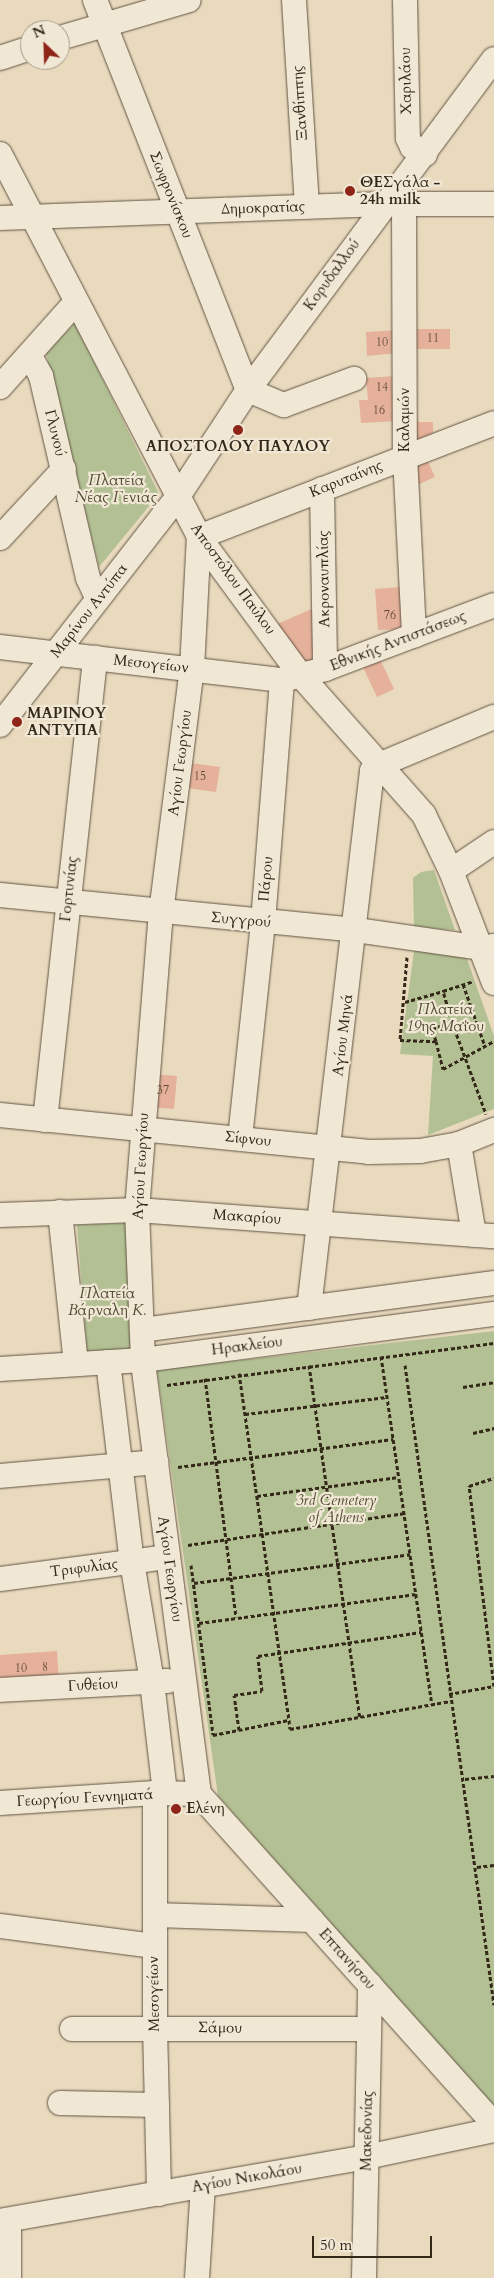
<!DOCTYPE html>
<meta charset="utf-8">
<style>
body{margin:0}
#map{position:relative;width:494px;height:2278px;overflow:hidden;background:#e9dabe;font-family:Cardo,serif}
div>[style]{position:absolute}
.green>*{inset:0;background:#b3c094}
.building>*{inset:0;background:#e5b19a}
.path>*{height:3px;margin-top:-1.5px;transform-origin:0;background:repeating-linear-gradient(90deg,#342818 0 4px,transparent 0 6.5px)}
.roads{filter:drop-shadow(0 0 1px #615442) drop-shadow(0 0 1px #615442)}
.minor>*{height:24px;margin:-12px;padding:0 12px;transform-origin:12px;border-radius:12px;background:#f1e7d5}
.dots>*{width:14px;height:14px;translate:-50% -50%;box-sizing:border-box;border:2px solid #f1e7d5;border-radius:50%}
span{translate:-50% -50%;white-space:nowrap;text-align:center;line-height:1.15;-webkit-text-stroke:4.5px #f1e7d5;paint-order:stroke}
.number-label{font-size:12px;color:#604a38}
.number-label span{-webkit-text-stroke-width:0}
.street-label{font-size:15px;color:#342818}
.poi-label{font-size:15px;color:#342818;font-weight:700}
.left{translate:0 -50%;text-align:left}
.park-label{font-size:15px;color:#544e37;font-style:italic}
.north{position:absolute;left:20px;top:20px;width:50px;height:50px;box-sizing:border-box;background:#f1e7d5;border:1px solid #a59b89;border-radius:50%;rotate:336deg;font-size:14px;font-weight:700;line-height:20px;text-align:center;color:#342818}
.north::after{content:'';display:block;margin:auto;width:18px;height:22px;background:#8f2418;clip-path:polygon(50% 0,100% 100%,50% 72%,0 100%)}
.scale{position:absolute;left:312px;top:2236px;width:120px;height:22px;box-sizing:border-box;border:2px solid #342818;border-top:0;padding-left:6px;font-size:15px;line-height:18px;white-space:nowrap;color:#342818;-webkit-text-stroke:4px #f1e7d5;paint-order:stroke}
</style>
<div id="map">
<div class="green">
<div style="clip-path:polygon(75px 323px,159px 494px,99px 567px,46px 353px)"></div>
<div style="clip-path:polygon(434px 870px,455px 930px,414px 927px,413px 878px,421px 872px)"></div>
<div style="clip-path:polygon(415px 944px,464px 950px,494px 1036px,494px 1109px,428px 1135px,433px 1056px,400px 1054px)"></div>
<div style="clip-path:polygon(126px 1223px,136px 1352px,87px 1354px,77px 1225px)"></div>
<div style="clip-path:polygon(494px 1331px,494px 2106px,218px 1796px,157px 1370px)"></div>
</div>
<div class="building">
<div style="clip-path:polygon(415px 329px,450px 329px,450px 349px,415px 349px)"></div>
<div style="clip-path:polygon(397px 330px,398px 353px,367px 356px,366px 332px)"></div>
<div style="clip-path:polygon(395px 376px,398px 421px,361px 423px,359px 400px,368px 400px,366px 378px)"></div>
<div style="clip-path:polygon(413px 422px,433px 422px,433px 439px,413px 449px)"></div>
<div style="clip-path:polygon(425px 455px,435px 477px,413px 487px,412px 461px)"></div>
<div style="clip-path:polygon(401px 587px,404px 629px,378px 630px,375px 589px)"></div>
<div style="clip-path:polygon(314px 608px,316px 659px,306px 663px,277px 624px)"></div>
<div style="clip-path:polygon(379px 657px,394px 689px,377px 697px,362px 665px)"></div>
<div style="clip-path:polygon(184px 762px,220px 767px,216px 792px,180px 787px)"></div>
<div style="clip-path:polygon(152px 1074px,177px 1076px,174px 1109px,150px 1107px)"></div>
<div style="clip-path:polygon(57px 1651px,59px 1682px,0 1686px,0 1655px)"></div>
</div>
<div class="path">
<div style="left:407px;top:957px;width:83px;rotate:94.8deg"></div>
<div style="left:400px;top:1040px;width:36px;rotate:2deg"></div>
<div style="left:436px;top:1041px;width:13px;rotate:-108deg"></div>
<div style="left:432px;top:1029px;width:21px;rotate:-19deg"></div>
<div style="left:452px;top:1022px;width:98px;rotate:69.7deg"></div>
<div style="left:463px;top:984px;width:66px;rotate:70.5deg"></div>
<div style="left:405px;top:1002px;width:40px;rotate:-16deg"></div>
<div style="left:452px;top:1022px;width:32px;rotate:-106deg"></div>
<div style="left:443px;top:991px;width:32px;rotate:-18deg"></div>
<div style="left:436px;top:1041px;width:29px;rotate:76deg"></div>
<div style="left:443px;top:1069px;width:58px;rotate:-28.8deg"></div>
<div style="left:381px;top:1356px;width:352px;rotate:81.7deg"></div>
<div style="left:309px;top:1365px;width:357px;rotate:81.8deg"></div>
<div style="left:405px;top:1365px;width:646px;rotate:82.08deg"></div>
<div style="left:239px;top:1373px;width:351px;rotate:81.8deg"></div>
<div style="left:205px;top:1378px;width:241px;rotate:82.6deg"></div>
<div style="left:167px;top:1385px;width:330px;rotate:-7.3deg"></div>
<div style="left:463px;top:1387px;width:31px;rotate:-9deg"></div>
<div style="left:245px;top:1414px;width:143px;rotate:-6.8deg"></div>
<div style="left:473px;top:1433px;width:22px;rotate:-13deg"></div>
<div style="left:178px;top:1467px;width:217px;rotate:-7.4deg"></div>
<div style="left:257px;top:1496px;width:143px;rotate:-7.6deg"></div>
<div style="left:188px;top:1545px;width:218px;rotate:-8.4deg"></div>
<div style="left:191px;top:1565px;width:171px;rotate:82.6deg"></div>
<div style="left:194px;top:1583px;width:218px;rotate:-7.6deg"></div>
<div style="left:199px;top:1623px;width:219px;rotate:-7.6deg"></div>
<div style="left:449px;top:1694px;width:46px;rotate:-10.1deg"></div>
<div style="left:494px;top:1686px;width:202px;rotate:-97.1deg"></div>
<div style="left:469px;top:1486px;width:26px;rotate:-18deg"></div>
<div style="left:239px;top:1730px;width:35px;rotate:-98deg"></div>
<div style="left:234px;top:1695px;width:28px;rotate:-8deg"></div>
<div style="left:262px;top:1691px;width:35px;rotate:-97deg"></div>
<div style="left:258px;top:1656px;width:165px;rotate:-8.4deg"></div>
<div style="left:213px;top:1735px;width:77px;rotate:-11.2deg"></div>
<div style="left:289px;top:1720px;width:9px;rotate:84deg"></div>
<div style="left:290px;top:1729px;width:162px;rotate:-9.9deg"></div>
<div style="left:465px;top:1779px;width:29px;rotate:-6deg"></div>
<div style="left:477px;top:1867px;width:17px;rotate:-7deg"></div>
</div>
<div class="roads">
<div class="minor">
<div style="left:95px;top:0;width:419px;rotate:68.6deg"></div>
<div style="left:294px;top:0;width:207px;rotate:86.4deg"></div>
<div style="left:405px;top:0;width:138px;rotate:88.8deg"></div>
<div style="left:408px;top:138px;width:10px;rotate:66deg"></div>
<div style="left:412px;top:147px;width:15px;rotate:28deg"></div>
<div style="left:60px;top:38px;width:134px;rotate:-16.4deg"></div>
<div style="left:0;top:58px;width:32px;rotate:-18deg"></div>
<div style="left:0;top:154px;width:432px;rotate:62.5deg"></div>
<div style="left:199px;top:537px;width:174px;rotate:53.7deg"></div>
<div style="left:302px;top:677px;width:184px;rotate:48.5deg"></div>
<div style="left:424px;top:815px;width:62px;rotate:64.3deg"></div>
<div style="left:451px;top:871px;width:120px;rotate:69deg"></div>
<div style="left:404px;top:204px;width:252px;rotate:89.8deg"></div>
<div style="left:405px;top:456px;width:180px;rotate:87.1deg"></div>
<div style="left:0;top:218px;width:384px;rotate:-2.1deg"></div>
<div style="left:384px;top:204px;width:110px"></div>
<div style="left:30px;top:356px;width:23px;rotate:61deg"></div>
<div style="left:41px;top:376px;width:207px;rotate:76.9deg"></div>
<div style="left:88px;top:578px;width:23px;rotate:65deg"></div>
<div style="left:0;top:387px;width:113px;rotate:-48.2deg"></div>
<div style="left:248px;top:390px;width:39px;rotate:23deg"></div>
<div style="left:284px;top:405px;width:75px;rotate:-20.4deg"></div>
<div style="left:322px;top:489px;width:180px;rotate:89deg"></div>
<div style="left:0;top:538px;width:94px;rotate:-47.2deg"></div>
<div style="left:0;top:647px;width:284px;rotate:6.7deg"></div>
<div style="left:282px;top:680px;width:44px;rotate:-14.3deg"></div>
<div style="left:325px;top:669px;width:181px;rotate:-20.7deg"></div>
<div style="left:0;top:725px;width:288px;rotate:-52.1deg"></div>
<div style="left:177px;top:498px;width:129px;rotate:-56.7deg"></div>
<div style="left:248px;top:390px;width:412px;rotate:-53.4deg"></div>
<div style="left:451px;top:871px;width:52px;rotate:-34deg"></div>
<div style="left:0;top:895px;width:358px;rotate:5.6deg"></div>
<div style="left:356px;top:930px;width:126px;rotate:8.2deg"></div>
<div style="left:481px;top:948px;width:13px;rotate:-9deg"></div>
<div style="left:0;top:1115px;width:371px;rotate:5.7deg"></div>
<div style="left:369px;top:1152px;width:51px;rotate:-1.1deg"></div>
<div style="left:420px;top:1151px;width:40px;rotate:-10deg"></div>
<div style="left:459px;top:1144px;width:38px;rotate:-22deg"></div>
<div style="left:45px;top:1120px;width:465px;rotate:-83.8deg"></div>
<div style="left:240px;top:1138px;width:217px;rotate:-83.9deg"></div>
<div style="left:263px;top:922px;width:243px;rotate:-85.5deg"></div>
<div style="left:459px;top:1144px;width:92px;rotate:80.6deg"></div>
<div style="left:60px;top:1212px;width:153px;rotate:84deg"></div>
<div style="left:0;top:1215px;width:137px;rotate:-2.1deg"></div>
<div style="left:137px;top:1210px;width:358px;rotate:4.2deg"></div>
<div style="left:309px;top:1308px;width:541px;rotate:-83.31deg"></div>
<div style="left:372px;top:771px;width:9px;rotate:-41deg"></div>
<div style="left:379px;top:765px;width:125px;rotate:-22.7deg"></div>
<div style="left:142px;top:1330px;width:355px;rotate:-7.6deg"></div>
<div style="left:108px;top:1362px;width:201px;rotate:83.2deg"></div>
<div style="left:132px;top:1562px;width:122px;rotate:80.5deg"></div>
<div style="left:152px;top:1682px;width:112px;rotate:83.3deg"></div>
<div style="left:0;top:1369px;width:143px;rotate:-3.6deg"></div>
<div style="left:143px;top:1360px;width:354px;rotate:-7.5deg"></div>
<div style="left:0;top:1476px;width:157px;rotate:-5.1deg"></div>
<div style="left:0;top:1579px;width:169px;rotate:-7.5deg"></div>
<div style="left:0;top:1690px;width:168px;rotate:-3.1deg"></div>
<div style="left:155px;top:1793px;width:234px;rotate:90deg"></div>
<div style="left:155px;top:2027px;width:167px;rotate:88.6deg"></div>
<div style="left:199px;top:1794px;width:438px;rotate:-97.4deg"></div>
<div style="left:143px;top:1360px;width:150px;rotate:-92.3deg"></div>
<div style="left:137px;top:1210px;width:298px;rotate:-85.4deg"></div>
<div style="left:161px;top:913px;width:246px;rotate:-82.8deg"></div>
<div style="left:192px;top:669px;width:132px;rotate:-87deg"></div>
<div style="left:199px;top:537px;width:316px;rotate:-21.1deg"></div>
<div style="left:199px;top:1794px;width:443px;rotate:48.2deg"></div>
<div style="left:0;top:1803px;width:155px;rotate:-3.7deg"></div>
<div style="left:155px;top:1793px;width:44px;rotate:1.3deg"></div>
<div style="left:155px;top:1915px;width:157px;rotate:1.8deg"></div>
<div style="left:0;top:1926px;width:155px;rotate:7.4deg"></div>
<div style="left:72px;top:2029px;width:297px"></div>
<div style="left:60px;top:2103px;width:97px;rotate:1.2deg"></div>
<div style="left:0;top:2221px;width:372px;rotate:-9.9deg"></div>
<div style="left:366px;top:2157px;width:131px;rotate:-11.9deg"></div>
<div style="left:9px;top:2278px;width:58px;rotate:-90deg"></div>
<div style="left:197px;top:2278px;width:92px;rotate:-86.3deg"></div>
<div style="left:364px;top:2278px;width:293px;rotate:-88.8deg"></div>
</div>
</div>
<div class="dots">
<div style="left:350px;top:191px;background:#8f2418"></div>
<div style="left:238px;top:430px;background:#8f2418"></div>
<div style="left:17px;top:722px;background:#8f2418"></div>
<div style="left:176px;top:1809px;background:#8f2418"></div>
</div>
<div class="number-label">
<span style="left:433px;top:339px">11</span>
<span style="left:382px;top:343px">10</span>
<span style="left:382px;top:388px">14</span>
<span style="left:379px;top:411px">16</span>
<span style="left:390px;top:616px">76</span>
<span style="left:200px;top:777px">15</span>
<span style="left:163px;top:1091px">37</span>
<span style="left:45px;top:1668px">8</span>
<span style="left:21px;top:1669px">10</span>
</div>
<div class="street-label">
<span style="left:406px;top:81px;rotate:-91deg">Χαριλάου</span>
<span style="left:300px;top:103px;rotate:-94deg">Ξανθίππης</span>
<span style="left:171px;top:195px;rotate:68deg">Σωφρονίσκου</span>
<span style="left:263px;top:208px;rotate:-2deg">Δημοκρατίας</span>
<span style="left:332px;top:275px;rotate:-54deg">Κορυδαλλού</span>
<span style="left:405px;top:420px;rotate:-90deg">Καλαμών</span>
<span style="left:55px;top:433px;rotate:76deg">Γλυνού</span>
<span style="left:346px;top:479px;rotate:-22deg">Καρυταίνης</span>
<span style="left:233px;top:579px;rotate:54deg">Αποστόλου Παύλου</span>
<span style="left:324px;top:579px;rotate:-91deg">Ακροναυπλίας</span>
<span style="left:89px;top:611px;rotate:-52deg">Μαρίνου Αντύπα</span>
<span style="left:398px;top:641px;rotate:-21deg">Εθνικής Αντιστάσεως</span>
<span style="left:151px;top:664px;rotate:6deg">Μεσογείων</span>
<span style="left:180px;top:763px;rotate:-83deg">Αγίου Γεωργίου</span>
<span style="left:266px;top:879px;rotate:-85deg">Πάρου</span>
<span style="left:69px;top:889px;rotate:-84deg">Γορτυνίας</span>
<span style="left:241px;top:920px;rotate:5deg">Συγγρού</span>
<span style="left:343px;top:1035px;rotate:-83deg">Αγίου Μηνά</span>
<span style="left:248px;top:1139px;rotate:6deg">Σίφνου</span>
<span style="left:141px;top:1166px;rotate:-87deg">Αγίου Γεωργίου</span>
<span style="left:247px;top:1217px;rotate:4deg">Μακαρίου</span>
<span style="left:247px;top:1346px;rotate:-7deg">Ηρακλείου</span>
<span style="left:84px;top:1568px;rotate:-7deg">Τριφυλίας</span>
<span style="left:170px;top:1569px;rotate:82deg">Αγίου Γεωργίου</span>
<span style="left:93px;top:1685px;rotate:-3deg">Γυθείου</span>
<span style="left:85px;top:1798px;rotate:-3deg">Γεωργίου Γεννηματά</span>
<span style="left:347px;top:1959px;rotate:48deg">Επτανήσου</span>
<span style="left:154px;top:1994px;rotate:-91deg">Μεσογείων</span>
<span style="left:220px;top:2028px;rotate:1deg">Σάμου</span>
<span style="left:367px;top:2131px;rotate:-89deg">Μακεδονίας</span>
<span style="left:247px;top:2178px;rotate:-10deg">Αγίου Νικολάου</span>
</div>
<div class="poi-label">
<span class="left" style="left:360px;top:191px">ΘΕΣγάλα -<br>24h milk</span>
<span style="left:238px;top:447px">ΑΠΟΣΤΟΛΟΥ ΠΑΥΛΟΥ</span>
<span class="left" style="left:27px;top:722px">ΜΑΡΙΝΟΥ<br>ΑΝΤΥΠΑ</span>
<span class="left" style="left:186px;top:1809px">Ελένη</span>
</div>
<div class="park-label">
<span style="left:116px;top:489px">Πλατεία<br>Νέας Γενιάς</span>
<span style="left:445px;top:1018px">Πλατεία<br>19ης Μαΐου</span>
<span style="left:107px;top:1302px">Πλατεία<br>Βάρναλη Κ.</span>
<span style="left:336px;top:1509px">3rd Cemetery<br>of Athens</span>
</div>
<div class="north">N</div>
<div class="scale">50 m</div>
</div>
